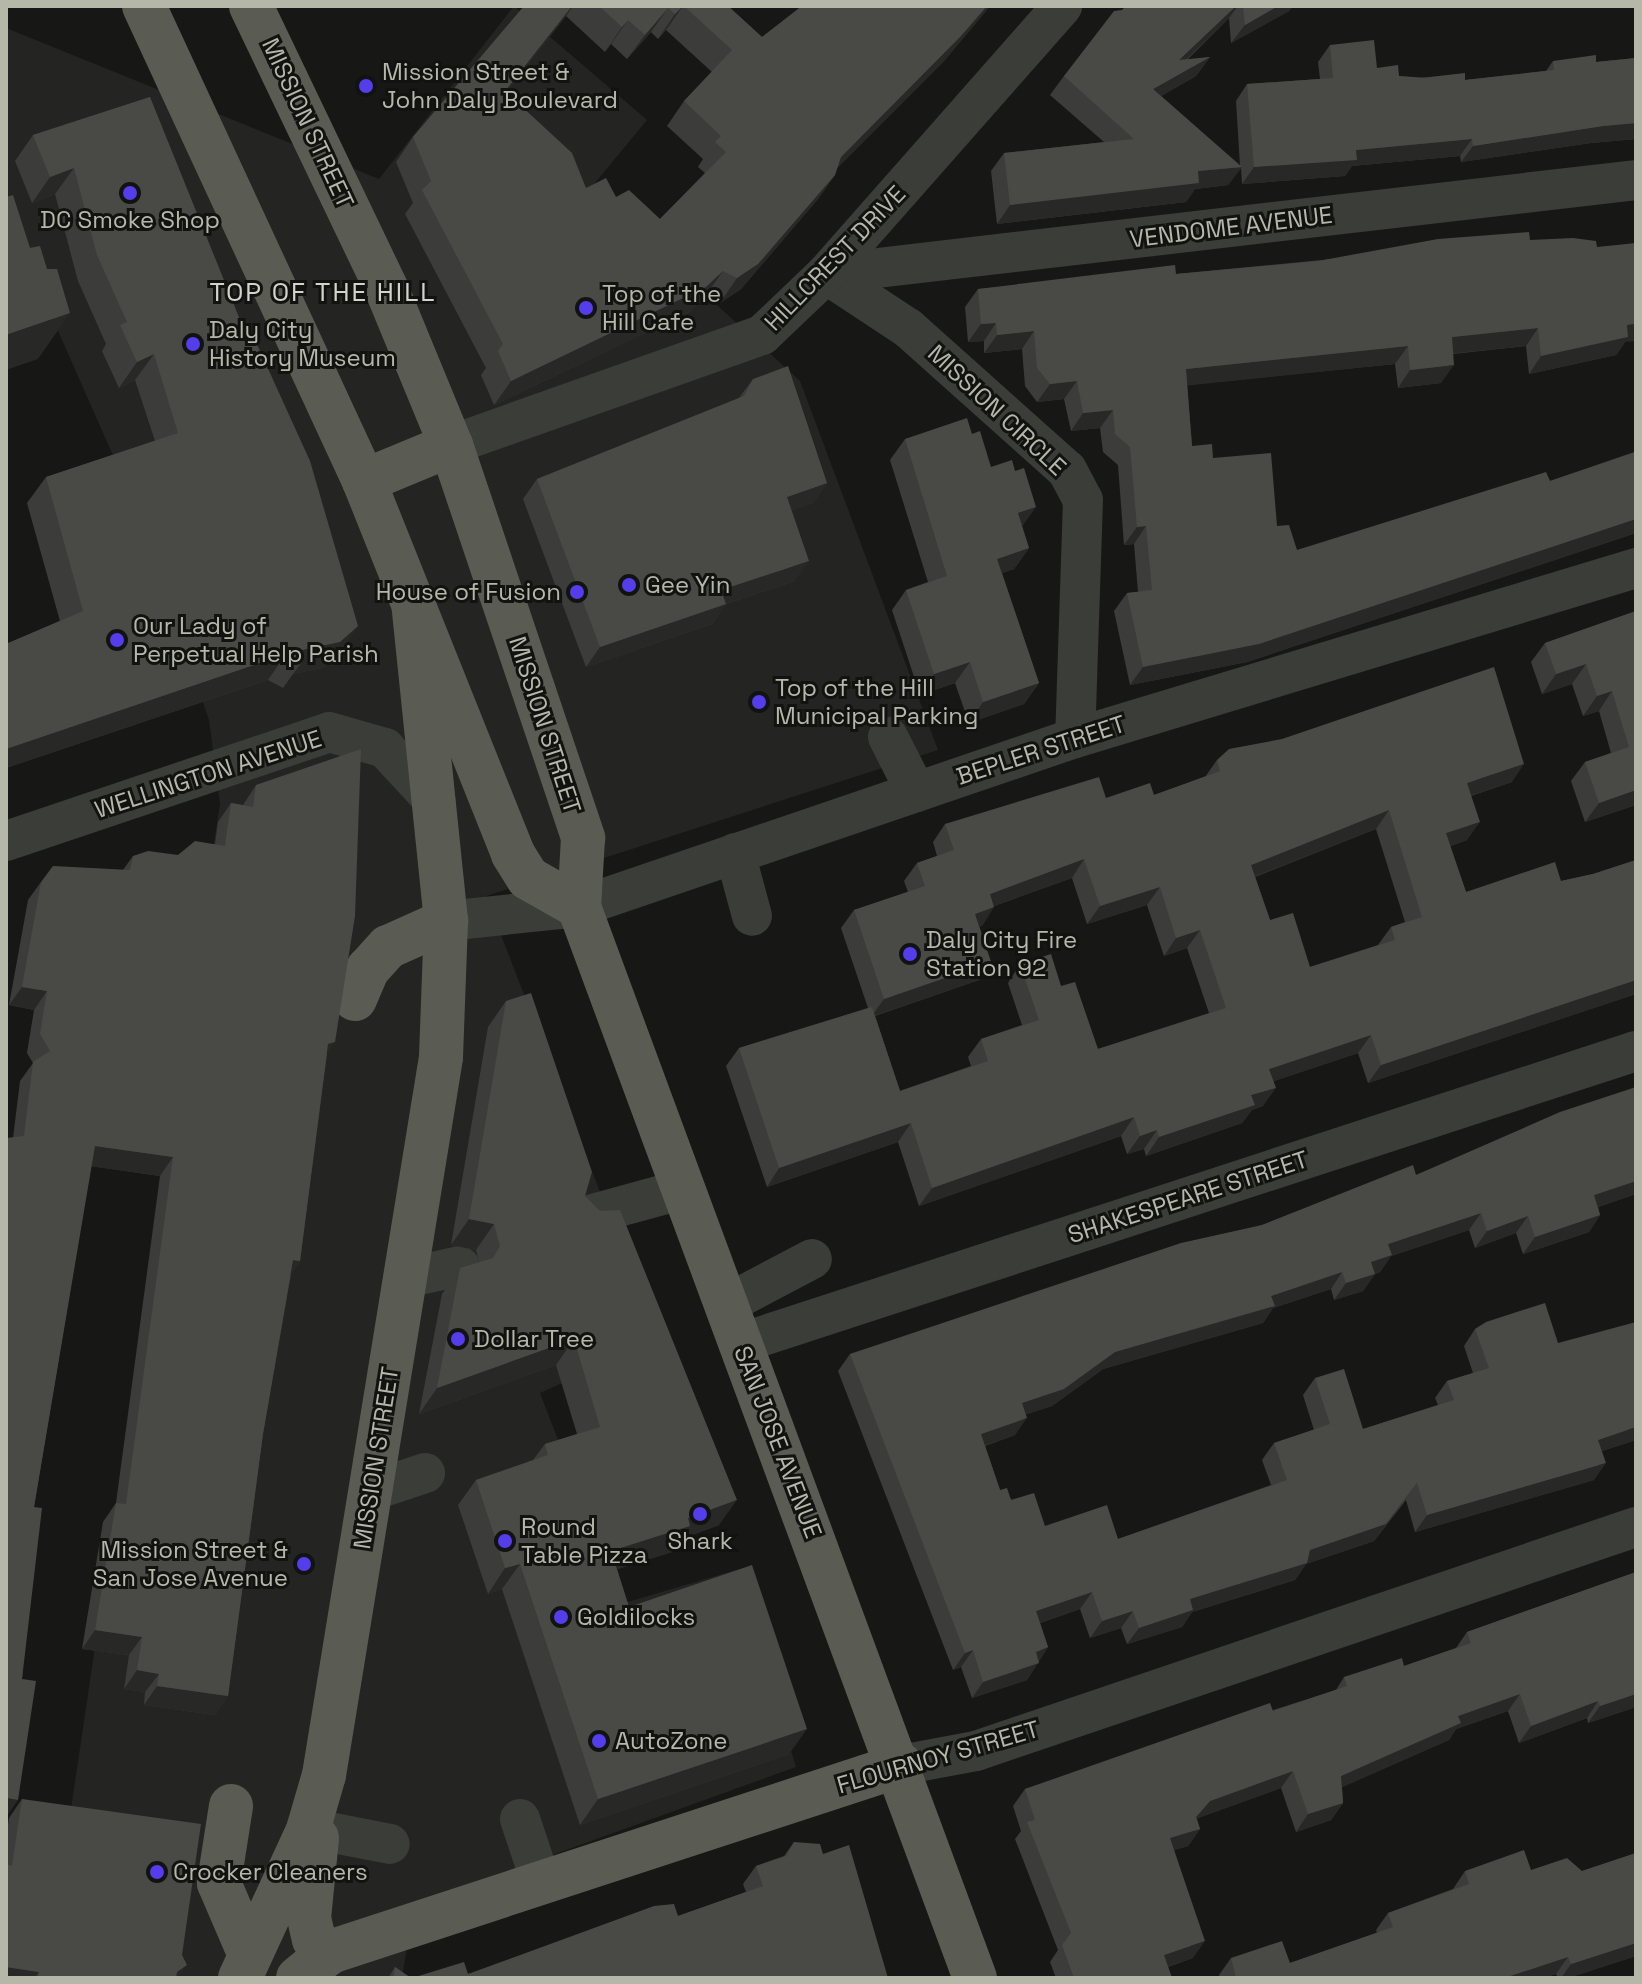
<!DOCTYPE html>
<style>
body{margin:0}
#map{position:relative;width:1642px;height:1984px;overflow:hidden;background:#171816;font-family:"Space Grotesk",sans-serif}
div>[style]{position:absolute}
.built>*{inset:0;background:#242523}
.minor>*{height:40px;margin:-20px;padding:0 20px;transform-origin:20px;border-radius:20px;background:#3b3d38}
.major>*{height:44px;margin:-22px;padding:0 22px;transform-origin:22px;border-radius:22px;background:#5a5c54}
.wall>*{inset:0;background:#3c3d3a}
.shaded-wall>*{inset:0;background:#282927}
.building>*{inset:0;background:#494a46}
.dots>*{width:22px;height:22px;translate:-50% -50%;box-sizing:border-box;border:4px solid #121311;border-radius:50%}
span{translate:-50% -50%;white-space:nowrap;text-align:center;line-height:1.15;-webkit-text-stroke:6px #121311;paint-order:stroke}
.poi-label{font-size:24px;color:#b5b8a9}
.left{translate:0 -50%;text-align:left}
.right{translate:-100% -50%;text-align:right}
.street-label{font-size:24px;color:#b5b8a9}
.neighbourhood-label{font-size:26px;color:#d2d4ca;letter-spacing:2px}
.frame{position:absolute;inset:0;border:8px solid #b5b8a9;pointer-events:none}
</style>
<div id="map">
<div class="built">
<div style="clip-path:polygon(514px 6px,647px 120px,590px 189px,800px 381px,938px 750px,486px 896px,657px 1340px,540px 1393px,621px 1604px,736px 1570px,796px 1767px,414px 1905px,402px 1978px,46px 1978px,220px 803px,209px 720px,138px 512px,6px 213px,6px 28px,379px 179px)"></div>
</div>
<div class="minor">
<div style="left:826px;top:274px;width:815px;rotate:-6.62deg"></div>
<div style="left:826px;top:274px;width:98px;rotate:33.4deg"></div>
<div style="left:908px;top:328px;width:213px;rotate:41.8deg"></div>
<div style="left:1067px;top:470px;width:34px;rotate:62deg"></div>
<div style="left:1083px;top:500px;width:238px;rotate:91.9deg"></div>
<div style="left:451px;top:445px;width:330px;rotate:-19.5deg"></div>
<div style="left:762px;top:335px;width:88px;rotate:-43.6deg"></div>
<div style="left:826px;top:274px;width:357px;rotate:-48.6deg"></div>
<div style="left:888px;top:737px;width:62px;rotate:63deg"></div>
<div style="left:6px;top:841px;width:341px;rotate:-18.6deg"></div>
<div style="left:329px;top:732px;width:58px;rotate:15.9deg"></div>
<div style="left:385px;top:748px;width:75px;rotate:47.2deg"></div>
<div style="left:735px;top:853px;width:65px;rotate:74.9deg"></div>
<div style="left:446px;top:921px;width:134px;rotate:-6deg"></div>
<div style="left:579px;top:907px;width:524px;rotate:-18.82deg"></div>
<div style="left:1075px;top:738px;width:586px;rotate:-16.86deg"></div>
<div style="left:589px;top:1215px;width:98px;rotate:-15.3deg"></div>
<div style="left:406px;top:1278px;width:55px;rotate:-12.5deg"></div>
<div style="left:727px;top:1304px;width:96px;rotate:-27.9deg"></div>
<div style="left:741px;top:1343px;width:941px;rotate:-18.07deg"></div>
<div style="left:371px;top:1491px;width:57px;rotate:-18.4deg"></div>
<div style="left:901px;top:1765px;width:76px;rotate:-10.6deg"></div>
<div style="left:976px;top:1751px;width:697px;rotate:-18.75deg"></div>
<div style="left:520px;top:1819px;width:66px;rotate:71.6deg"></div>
<div style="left:318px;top:1830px;width:73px;rotate:11deg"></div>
</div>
<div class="major">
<div style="left:144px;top:6px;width:523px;rotate:65.15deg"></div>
<div style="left:364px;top:481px;width:402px;rotate:68.2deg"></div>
<div style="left:513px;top:854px;width:28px;rotate:58deg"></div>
<div style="left:528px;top:878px;width:59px;rotate:29.6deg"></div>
<div style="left:251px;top:6px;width:315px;rotate:64.4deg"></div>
<div style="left:387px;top:290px;width:168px;rotate:67.6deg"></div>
<div style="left:451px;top:445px;width:415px;rotate:71.4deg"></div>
<div style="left:583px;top:838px;width:69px;rotate:93.3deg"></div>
<div style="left:579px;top:907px;width:1142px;rotate:69.71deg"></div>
<div style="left:364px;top:481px;width:94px;rotate:-22.5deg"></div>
<div style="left:355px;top:999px;width:33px;rotate:-67deg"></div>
<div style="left:368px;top:969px;width:30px;rotate:-48deg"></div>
<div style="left:388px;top:947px;width:64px;rotate:-24.1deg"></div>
<div style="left:231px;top:1806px;width:78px;rotate:98.9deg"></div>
<div style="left:219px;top:1883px;width:76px;rotate:66.8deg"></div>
<div style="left:317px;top:1838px;width:80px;rotate:95.7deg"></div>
<div style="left:309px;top:1918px;width:22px;rotate:77deg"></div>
<div style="left:314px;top:1939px;width:21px;rotate:43deg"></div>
<div style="left:240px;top:1978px;width:163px;rotate:-65.3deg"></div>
<div style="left:308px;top:1830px;width:57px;rotate:-73.8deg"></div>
<div style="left:324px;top:1775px;width:727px;rotate:-80.74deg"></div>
<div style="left:441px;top:1057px;width:136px;rotate:-87.9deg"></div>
<div style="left:446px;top:921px;width:314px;rotate:-95.9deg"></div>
<div style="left:298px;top:1978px;width:41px;rotate:-39.1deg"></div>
<div style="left:330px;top:1952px;width:601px;rotate:-18.13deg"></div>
</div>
<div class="wall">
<div style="clip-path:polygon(evenodd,524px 6px,728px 6px,762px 37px,802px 6px,990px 6px,944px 61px,837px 168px,835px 175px,818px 199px,741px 289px,720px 303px,706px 295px,689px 312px,494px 405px,481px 375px,486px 368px,405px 214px,413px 203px,396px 162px,413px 137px,524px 6px,566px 16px,605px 52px,611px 44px,627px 59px,651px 32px,658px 39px,666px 30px,712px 72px,684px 101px,667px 126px,703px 159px,698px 167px,705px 173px,660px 219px,616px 197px,586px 188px,506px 92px,566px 16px)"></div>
<div style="clip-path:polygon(1126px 6px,1293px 6px,1289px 11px,1231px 43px,1229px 18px,1187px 60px,1210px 57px,1196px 76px,1161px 96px,1240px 166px,1236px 101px,1247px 84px,1320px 79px,1318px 62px,1330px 45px,1377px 68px,1399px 76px,1465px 80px,1546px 71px,1553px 61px,1596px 62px,1636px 58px,1636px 139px,1591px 143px,1461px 162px,1460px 156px,1352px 166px,1345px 176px,1242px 184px,1241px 168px,1228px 185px,1195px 189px,1186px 202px,997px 224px,991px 171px,1004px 153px,1104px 142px,1050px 95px,1064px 76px)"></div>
<div style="clip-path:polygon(150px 97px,340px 652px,322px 668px,293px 674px,283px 688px,268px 680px,6px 768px,6px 644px,60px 621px,27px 503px,46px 477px,155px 441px,135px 380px,119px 388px,102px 351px,106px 344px,78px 281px,55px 194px,32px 203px,15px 161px,33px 135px)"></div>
<div style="clip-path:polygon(1530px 240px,1597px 247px,1625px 342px,1616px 355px,1529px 374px,1526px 346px,1453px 354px,1441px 383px,1398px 388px,1395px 364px,1187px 385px,1192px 446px,1213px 458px,1277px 526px,1297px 550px,1550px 481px,1634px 452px,1636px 448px,1636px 533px,1247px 662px,1130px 685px,1114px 611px,1127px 593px,1138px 592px,1134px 544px,1124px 545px,1118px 465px,1103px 452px,1100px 428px,1071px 431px,1064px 399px,1037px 402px,1025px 386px,1022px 349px,984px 353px,984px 341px,968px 342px,965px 307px,978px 289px,1176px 274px)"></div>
<div style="clip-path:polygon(753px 379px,827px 483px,813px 503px,791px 510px,795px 581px,726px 604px,712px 624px,586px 667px,523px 499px,537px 479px,739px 398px)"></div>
<div style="clip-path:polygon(972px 434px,991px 467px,1022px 527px,1029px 548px,1014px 569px,1002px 573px,1039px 683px,1024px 704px,969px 723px,955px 683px,920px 695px,892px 610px,906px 590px,928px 582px,890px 460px,905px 439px)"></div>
<div style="clip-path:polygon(1636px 611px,1636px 805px,1585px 822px,1571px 781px,1585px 762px,1611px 753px,1599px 711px,1583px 716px,1572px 684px,1542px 694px,1531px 662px,1545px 643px)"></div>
<div style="clip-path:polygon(evenodd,1217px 760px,1512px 782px,1471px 796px,1467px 840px,1450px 846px,1466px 892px,1561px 881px,1593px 874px,1636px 860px,1636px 994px,1368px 1083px,1358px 1053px,1274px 1081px,1263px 1106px,1252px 1110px,1242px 1123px,1146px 1156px,1144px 1149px,1127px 1154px,1121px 1136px,919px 1206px,898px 1142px,767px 1187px,726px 1066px,739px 1048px,868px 1008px,841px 928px,854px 910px,908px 892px,904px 881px,917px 863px,937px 856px,933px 842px,945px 824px,1106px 798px,1154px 795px,1205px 777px,1217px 760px,1376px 829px,1405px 922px,1391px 927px,1378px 945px,1310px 967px,1270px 920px,1255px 877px,1376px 829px,1217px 760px,1072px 878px,1087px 924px,1147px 905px,1164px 956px,1187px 948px,1209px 1013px,1098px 1049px,1061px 986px,1020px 964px,1008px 983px,1022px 1025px,981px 1039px,968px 1057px,971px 1066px,900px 1091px,875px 1016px,979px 980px,991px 962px,979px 926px,982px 926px,994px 906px,1072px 878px)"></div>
<div style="clip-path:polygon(256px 785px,327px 1054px,300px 1261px,291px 1274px,263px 1434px,228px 1696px,215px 1715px,144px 1705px,145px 1692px,124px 1689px,129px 1655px,82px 1649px,103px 1522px,116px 1503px,160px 1176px,91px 1166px,34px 1507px,22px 1679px,13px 1138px,20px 1081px,33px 1063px,27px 1053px,34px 1010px,9px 1005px,28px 900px,41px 882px,123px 870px,133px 856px,178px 855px,215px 844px,218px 822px,231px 803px,243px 805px)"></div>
<div style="clip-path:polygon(506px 1001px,719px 1525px,681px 1539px,672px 1552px,617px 1569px,629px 1607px,789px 1754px,580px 1825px,502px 1589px,488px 1594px,458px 1505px,476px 1480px,533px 1460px,545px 1444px,577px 1434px,556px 1365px,419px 1414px,442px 1294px,460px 1268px,479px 1262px,476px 1250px,451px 1245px,488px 1027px)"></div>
<div style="clip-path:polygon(1636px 1087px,1636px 1194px,1598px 1207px,1600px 1215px,1589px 1232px,1523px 1254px,1516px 1233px,1475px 1248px,1469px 1230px,1391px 1256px,1380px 1272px,1375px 1274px,1363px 1291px,1334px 1300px,1331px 1289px,1273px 1308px,1263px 1323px,1103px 1369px,1052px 1406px,1026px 1414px,1015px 1435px,985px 1446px,1000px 1490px,1045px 1526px,1118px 1539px,1271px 1485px,1262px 1460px,1274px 1443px,1314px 1430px,1303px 1395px,1315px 1378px,1363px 1429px,1438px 1405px,1435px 1398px,1447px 1381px,1473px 1373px,1464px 1346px,1475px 1329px,1558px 1343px,1636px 1440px,1602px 1451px,1594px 1480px,1415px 1532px,1406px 1500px,1374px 1541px,1306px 1564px,1295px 1580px,1192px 1612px,1182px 1627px,1127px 1644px,1121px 1628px,1090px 1638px,1080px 1609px,1040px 1623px,1048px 1647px,1027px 1680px,972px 1698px,961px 1667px,953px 1670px,838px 1371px,850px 1354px,1262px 1225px,1416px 1175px)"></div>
<div style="clip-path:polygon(1636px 1572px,1636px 1707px,1588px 1723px,1587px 1718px,1519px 1743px,1508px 1711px,1456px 1729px,1449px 1740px,1342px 1787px,1343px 1803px,1331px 1820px,1296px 1832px,1281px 1788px,1198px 1818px,1197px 1819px,1200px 1829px,1188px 1846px,1174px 1850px,1193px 1958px,1168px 1967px,1172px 1978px,1056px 1978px,1050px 1962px,1058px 1950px,1015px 1839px,1021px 1831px,1013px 1806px,1025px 1789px,1336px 1690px,1344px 1677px,1404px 1666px,1456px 1648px,1467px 1632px)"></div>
<div style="clip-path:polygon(22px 1799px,178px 1978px,6px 1978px,6px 1838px,9px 1818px)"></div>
<div style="clip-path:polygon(794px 1842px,823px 1854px,888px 1978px,468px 1974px,678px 1916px,746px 1892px,743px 1884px,756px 1866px,784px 1856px)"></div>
<div style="clip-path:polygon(1636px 1853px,1636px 1956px,1568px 1978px,1558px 1978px,1556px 1974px,1543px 1978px,1220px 1978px,1219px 1975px,1231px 1958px,1290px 1963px,1377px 1933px,1376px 1930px,1388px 1913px,1453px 1889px,1465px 1871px,1582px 1871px)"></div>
<div style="clip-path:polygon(395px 1967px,411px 1978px,388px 1978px)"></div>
</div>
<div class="shaded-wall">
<div style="clip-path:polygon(572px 6px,573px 6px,566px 16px,488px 115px,505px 91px)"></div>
<div style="clip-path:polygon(683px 6px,666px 30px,658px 39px,675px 14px)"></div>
<div style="clip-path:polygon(987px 6px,990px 6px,944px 61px,823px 182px,841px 157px)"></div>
<div style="clip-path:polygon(1236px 6px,1238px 6px,1229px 18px,1166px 79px,1179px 60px)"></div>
<div style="clip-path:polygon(1278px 6px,1293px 6px,1289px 11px,1231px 43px,1245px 25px)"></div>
<div style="clip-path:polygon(668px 8px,651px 32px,627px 59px,645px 35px)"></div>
<div style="clip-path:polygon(628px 20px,611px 44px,605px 52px,622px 27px)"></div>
<div style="clip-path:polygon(1210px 57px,1196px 76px,1140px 108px,1153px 89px)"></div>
<div style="clip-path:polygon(1636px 123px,1636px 139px,1591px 143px,1461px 162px,1473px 146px,1603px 126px)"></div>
<div style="clip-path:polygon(1472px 139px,1460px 156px,1352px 166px,1345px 176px,1242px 184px,1254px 167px,1356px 150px)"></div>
<div style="clip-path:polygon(1242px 167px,1228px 185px,1195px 189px,1186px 202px,997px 224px,1010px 205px,1198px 171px)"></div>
<div style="clip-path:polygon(74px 168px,55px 194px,32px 203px,50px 177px)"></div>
<div style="clip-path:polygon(835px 175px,818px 199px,741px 289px,720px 303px,737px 278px)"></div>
<div style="clip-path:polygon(723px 271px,706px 295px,689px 312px,494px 405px,511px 381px)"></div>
<div style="clip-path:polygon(70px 313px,38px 359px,6px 370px,6px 335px)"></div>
<div style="clip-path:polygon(996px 323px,984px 341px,968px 342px,981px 324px)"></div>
<div style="clip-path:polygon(1636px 324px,1636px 341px,1625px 342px,1616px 355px,1529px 374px,1541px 356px,1627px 325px)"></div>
<div style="clip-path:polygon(1538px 328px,1526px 346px,1439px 355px,1452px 337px)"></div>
<div style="clip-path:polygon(1034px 331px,1022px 349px,984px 353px,997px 335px)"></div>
<div style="clip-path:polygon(1408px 346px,1395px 364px,1173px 387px,1186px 369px)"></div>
<div style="clip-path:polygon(154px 354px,135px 380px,119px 388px,137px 362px)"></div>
<div style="clip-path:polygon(1454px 365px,1441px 383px,1398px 388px,1410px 370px)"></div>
<div style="clip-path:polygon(1077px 381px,1064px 399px,1037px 402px,1050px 384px)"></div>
<div style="clip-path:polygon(1113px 410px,1100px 428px,1071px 431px,1083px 413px)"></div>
<div style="clip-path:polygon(827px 483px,813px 503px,773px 517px,787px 497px)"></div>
<div style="clip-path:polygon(1036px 507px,1021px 528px,1018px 513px)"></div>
<div style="clip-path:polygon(1636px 519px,1636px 533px,1247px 662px,1130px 685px,1143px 667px)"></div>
<div style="clip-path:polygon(1146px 526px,1134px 544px,1124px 545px,1137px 527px)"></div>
<div style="clip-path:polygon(1029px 548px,1014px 569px,982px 580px,997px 559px)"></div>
<div style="clip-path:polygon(809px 561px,795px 581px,707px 610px,721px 590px)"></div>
<div style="clip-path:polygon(726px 604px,712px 624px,586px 667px,600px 647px)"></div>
<div style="clip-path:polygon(358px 626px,340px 652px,322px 668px,293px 674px,302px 662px,302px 650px)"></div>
<div style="clip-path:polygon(286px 654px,268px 680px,6px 768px,6px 749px)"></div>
<div style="clip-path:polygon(970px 662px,955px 683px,920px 695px,934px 674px)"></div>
<div style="clip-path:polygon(1586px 664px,1572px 684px,1542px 694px,1556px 674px)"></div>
<div style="clip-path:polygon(1039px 683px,1024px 704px,969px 723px,983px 702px)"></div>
<div style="clip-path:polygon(1612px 691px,1599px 711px,1583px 716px,1597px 696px)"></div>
<div style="clip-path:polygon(1524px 764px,1512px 782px,1454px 801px,1467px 783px)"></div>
<div style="clip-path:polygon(1636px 790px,1636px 805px,1585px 822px,1599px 803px)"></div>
<div style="clip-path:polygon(1389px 810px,1376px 829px,1238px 883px,1251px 865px)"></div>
<div style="clip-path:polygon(1480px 822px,1467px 840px,1433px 851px,1446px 833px)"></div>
<div style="clip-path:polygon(1084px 859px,1072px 878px,977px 912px,990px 894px)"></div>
<div style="clip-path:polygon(1160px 887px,1147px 905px,1087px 924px,1100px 906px)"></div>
<div style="clip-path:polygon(994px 907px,982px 926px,962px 932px,975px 914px)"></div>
<div style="clip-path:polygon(1200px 930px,1187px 948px,1164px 956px,1176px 938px)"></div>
<div style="clip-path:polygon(991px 962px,979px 980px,871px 1017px,884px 999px)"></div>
<div style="clip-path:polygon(1636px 980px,1636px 994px,1368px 1083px,1381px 1065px)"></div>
<div style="clip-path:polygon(22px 987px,47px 991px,34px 1010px,9px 1005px)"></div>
<div style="clip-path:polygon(1371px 1035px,1358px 1053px,1257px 1087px,1269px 1069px)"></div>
<div style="clip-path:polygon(335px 1042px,322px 1060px,328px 1044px)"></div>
<div style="clip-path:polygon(1276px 1088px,1263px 1106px,1252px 1110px,1242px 1123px,1146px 1156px,1159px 1137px,1251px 1095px)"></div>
<div style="clip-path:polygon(1134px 1117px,1121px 1136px,919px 1206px,932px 1188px)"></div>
<div style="clip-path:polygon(911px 1123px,898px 1142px,767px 1187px,779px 1168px)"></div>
<div style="clip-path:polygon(1157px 1130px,1144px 1149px,1127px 1154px,1140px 1136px)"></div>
<div style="clip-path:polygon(95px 1146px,173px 1157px,160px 1176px,82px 1165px)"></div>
<div style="clip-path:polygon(1636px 1181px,1636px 1194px,1582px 1212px,1594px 1195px)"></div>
<div style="clip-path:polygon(1481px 1213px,1469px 1230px,1391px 1256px,1380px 1272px,1369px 1276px,1375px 1274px,1363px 1291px,1334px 1300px,1346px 1283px,1371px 1262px,1388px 1244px)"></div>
<div style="clip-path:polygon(1600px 1215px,1589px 1232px,1523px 1254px,1535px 1237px)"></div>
<div style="clip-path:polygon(1528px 1216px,1516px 1233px,1475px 1248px,1487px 1231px)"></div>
<div style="clip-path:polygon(469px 1219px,494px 1224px,476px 1250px,451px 1245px)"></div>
<div style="clip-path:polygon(293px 1260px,300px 1261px,287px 1280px)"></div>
<div style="clip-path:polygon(1342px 1272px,1331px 1289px,1273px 1308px,1263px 1323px,1103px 1369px,1052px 1406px,1010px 1420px,1022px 1403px,1115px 1352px,1271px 1296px)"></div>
<div style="clip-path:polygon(574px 1339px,556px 1365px,419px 1414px,437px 1388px)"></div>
<div style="clip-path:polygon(1027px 1418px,1015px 1435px,969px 1451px,981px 1434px)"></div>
<div style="clip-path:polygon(1636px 1427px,1636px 1440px,1586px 1456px,1598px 1440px)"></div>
<div style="clip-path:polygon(1606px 1463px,1594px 1480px,1415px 1532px,1427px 1515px)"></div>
<div style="clip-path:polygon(1417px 1483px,1374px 1541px,1306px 1564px,1295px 1580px,1192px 1612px,1182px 1627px,1127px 1644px,1139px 1628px,1190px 1599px,1310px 1550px)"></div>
<div style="clip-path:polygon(737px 1500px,719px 1525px,681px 1539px,672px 1552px,593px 1577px,611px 1551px,688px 1518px)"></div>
<div style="clip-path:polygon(520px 1564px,502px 1589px,488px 1594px,505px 1568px)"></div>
<div style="clip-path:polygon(1092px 1592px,1080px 1609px,1024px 1628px,1036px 1611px)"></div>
<div style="clip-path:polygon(1133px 1611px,1121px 1628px,1090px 1638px,1102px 1621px)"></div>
<div style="clip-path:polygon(95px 1630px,142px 1637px,129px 1655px,82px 1649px)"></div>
<div style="clip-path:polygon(1048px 1647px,1027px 1680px,972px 1698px,983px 1682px,1036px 1652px)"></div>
<div style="clip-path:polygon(973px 1650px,961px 1667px,953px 1670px,965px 1653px)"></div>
<div style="clip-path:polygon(137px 1670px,159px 1674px,145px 1692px,124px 1689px)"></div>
<div style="clip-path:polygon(157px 1686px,228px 1696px,215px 1715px,144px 1705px)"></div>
<div style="clip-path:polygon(1520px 1694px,1508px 1711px,1456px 1729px,1449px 1740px,1329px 1793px,1341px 1776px,1458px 1716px)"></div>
<div style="clip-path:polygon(1636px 1694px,1636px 1707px,1588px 1723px,1600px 1706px)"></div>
<div style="clip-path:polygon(1598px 1701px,1587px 1718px,1519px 1743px,1531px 1726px)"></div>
<div style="clip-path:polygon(807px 1729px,789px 1754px,580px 1825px,598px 1799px)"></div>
<div style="clip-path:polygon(1293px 1771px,1281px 1788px,1198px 1818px,1184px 1833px,1200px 1829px,1188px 1846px,1158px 1855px,1170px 1838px,1196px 1817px,1210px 1801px)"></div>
<div style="clip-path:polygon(6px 1798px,18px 1800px,6px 1817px)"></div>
<div style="clip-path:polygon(1343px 1803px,1331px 1820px,1296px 1832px,1308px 1814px)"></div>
<div style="clip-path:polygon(1205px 1941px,1193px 1958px,1152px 1972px,1164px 1955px)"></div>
<div style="clip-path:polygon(1636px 1943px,1636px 1956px,1568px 1978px,1561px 1978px,1571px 1964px)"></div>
<div style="clip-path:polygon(1568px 1957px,1556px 1974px,1543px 1978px,1504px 1978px)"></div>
<div style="clip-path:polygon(187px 1965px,178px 1978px,172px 1978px,177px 1972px)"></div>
<div style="clip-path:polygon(6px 1967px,39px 1972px,35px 1978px,6px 1978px)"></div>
</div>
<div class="building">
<div style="clip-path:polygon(524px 6px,572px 6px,505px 91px,572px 153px,586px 188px,606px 178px,616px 197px,629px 190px,660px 219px,726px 152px,715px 142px,721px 136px,684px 101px,732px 50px,684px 6px,728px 6px,762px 37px,802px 6px,987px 6px,961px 36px,841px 157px,835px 175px,758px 264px,737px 278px,723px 271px,706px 287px,511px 381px,498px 351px,503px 344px,422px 190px,431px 181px,413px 137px)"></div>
<div style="clip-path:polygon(599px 6px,683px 6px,675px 14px,668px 8px,645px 35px,628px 20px,622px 27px)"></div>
<div style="clip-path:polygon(1126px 6px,1236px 6px,1179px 60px,1210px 57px,1153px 89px,1242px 167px,1198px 171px,1199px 183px,1010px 205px,1004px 153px,1134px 139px,1064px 76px,1114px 11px,1122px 10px)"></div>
<div style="clip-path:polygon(1243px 6px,1278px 6px,1245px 25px)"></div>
<div style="clip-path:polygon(1374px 40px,1377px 68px,1398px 65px,1399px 76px,1421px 78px,1465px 73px,1465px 80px,1554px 70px,1553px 61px,1596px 55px,1596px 62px,1636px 58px,1636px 123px,1603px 126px,1473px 146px,1472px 139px,1356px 150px,1357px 160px,1254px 167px,1247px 84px,1333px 78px,1330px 45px)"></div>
<div style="clip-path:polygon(150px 97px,249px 342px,255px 340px,310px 461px,358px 626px,340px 642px,302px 650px,302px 662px,286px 654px,6px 749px,6px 644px,83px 611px,46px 477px,178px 433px,154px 354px,137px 362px,120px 325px,127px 322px,97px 255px,74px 168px,50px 177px,33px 135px)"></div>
<div style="clip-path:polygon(13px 195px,30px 248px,40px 246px,47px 269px,57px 269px,70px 313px,6px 335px,6px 197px)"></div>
<div style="clip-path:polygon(1529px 232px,1530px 240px,1573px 238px,1596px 241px,1597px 247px,1636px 243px,1636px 324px,1627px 325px,1628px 337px,1541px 356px,1538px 328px,1452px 337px,1454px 365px,1410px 370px,1408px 346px,1186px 369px,1192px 446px,1212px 444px,1213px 458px,1271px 453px,1277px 526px,1289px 525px,1297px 550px,1546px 472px,1550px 481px,1636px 452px,1636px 519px,1259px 644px,1143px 667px,1127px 593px,1152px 590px,1146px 526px,1137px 527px,1130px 447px,1115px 434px,1113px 410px,1083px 413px,1077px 381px,1050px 384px,1037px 368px,1034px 331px,997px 335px,996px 323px,981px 324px,978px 289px,1175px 265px,1176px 274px,1318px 261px,1438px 239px)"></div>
<div style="clip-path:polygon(788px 366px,827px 483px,787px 497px,809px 561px,721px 590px,726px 604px,600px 647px,537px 479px,744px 396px,753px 379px)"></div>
<div style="clip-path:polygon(967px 418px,972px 434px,980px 431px,991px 467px,1012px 460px,1015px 471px,1024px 468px,1036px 507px,1018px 513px,1029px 548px,997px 559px,1039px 683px,983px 702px,970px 662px,934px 674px,906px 590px,947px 576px,905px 439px)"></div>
<div style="clip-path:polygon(1636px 611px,1636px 790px,1599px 803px,1585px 762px,1629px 747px,1612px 691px,1597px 696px,1586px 664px,1556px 674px,1545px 643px)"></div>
<div style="clip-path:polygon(evenodd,1494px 667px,1524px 764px,1467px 783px,1480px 822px,1446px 833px,1466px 892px,1555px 862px,1561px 881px,1593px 874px,1636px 860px,1636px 980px,1381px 1065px,1371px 1035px,1269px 1069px,1276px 1088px,1251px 1095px,1255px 1105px,1159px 1137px,1157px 1130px,1140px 1136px,1134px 1117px,932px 1188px,911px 1123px,779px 1168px,739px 1048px,872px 1007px,900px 1091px,988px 1061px,981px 1039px,1039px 1020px,1020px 964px,1051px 954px,1061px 986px,1075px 982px,1098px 1049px,1226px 1008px,1200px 930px,1176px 938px,1160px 887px,1100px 906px,1084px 859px,990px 894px,994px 907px,975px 914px,991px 962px,884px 999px,854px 910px,925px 886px,917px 863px,954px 850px,945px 824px,1099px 777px,1106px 798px,1150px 783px,1154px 795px,1220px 771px,1217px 760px,1229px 749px,1282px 739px,1494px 667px,1389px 810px,1422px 917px,1391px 927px,1395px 940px,1310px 967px,1293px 913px,1270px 920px,1251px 865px,1389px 810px)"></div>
<div style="clip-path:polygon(361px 749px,355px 916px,335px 1042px,328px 1044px,300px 1261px,293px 1260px,263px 1434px,228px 1696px,157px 1686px,159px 1674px,137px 1670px,142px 1637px,95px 1630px,116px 1503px,126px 1504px,173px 1157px,95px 1146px,34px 1507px,42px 1508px,22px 1679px,36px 1681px,18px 1800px,6px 1798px,6px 1138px,24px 1136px,33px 1062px,50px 1051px,40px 1034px,47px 991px,22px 987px,41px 882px,53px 866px,130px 870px,133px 856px,148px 851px,178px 855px,195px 841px,225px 846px,231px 803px,253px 807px,256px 785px)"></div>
<div style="clip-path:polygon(531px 993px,592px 1172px,585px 1196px,600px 1211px,620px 1210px,737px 1500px,688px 1518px,690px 1526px,611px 1551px,629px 1607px,752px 1565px,807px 1729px,598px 1799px,520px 1564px,505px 1568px,476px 1480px,548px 1455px,545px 1444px,600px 1427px,574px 1339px,437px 1388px,460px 1268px,493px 1258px,500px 1246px,494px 1224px,469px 1219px,506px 1001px)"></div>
<div style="clip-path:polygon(1636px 1087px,1636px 1181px,1594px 1195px,1600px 1215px,1535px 1237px,1528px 1216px,1487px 1231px,1481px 1213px,1388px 1244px,1392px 1255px,1371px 1262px,1375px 1274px,1346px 1283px,1342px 1272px,1271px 1296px,1275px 1306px,1115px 1352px,1064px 1389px,1022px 1403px,1027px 1418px,981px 1434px,1000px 1490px,1007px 1488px,1011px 1500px,1034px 1493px,1045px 1526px,1107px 1505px,1118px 1539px,1287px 1480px,1274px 1443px,1330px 1424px,1315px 1378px,1344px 1369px,1363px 1429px,1454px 1400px,1447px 1381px,1489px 1368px,1475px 1329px,1486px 1322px,1545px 1303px,1558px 1343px,1636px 1322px,1636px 1427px,1598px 1440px,1606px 1463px,1427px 1515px,1417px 1483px,1386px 1524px,1310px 1550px,1307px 1563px,1190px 1599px,1193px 1610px,1139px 1628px,1133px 1611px,1102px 1621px,1092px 1592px,1036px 1611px,1048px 1647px,1036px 1652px,1039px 1663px,983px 1682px,973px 1650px,965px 1653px,850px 1354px,1181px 1243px,1262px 1225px,1413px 1165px,1416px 1175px,1560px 1112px)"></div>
<div style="clip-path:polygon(1636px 1572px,1636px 1694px,1600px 1706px,1598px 1701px,1531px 1726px,1520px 1694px,1458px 1716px,1461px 1723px,1341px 1776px,1343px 1803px,1308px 1814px,1293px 1771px,1210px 1801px,1196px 1817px,1200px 1829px,1170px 1838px,1205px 1941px,1164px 1955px,1172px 1978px,1074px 1978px,1062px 1945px,1071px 1933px,1027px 1822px,1035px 1820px,1025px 1789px,1270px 1703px,1273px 1711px,1347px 1686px,1344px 1677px,1402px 1658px,1404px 1666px,1471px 1643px,1467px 1632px)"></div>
<div style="clip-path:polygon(22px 1799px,201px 1824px,182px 1955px,187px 1965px,177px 1972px,176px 1978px,38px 1978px,39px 1972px,6px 1967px,6px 1864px,12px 1866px)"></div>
<div style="clip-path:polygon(794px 1842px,820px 1844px,823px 1854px,849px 1845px,888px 1978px,412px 1978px,464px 1962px,468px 1974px,654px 1906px,674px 1904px,678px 1916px,763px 1886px,756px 1866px,786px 1856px)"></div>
<div style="clip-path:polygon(1524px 1850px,1531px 1870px,1567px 1858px,1582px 1871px,1636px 1853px,1636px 1943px,1571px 1964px,1568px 1957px,1504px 1978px,1236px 1978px,1231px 1958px,1282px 1941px,1290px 1963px,1393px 1927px,1388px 1913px,1469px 1884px,1465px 1871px)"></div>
<div style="clip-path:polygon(395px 1967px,411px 1978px,393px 1978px)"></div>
</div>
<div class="dots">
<div style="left:366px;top:86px;background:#543dea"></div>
<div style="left:130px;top:193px;background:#543dea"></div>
<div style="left:586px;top:308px;background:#543dea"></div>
<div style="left:193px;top:344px;background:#543dea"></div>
<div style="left:629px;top:585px;background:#543dea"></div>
<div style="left:577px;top:592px;background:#543dea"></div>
<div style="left:117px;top:640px;background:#543dea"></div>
<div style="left:759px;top:702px;background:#543dea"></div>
<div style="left:910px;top:954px;background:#543dea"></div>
<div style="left:458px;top:1339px;background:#543dea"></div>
<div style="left:700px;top:1514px;background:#543dea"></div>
<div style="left:505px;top:1541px;background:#543dea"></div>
<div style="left:304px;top:1564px;background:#543dea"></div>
<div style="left:561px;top:1617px;background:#543dea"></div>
<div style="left:599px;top:1741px;background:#543dea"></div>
<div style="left:157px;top:1872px;background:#543dea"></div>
</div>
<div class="poi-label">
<span class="left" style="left:382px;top:86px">Mission Street &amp;<br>John Daly Boulevard</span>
<span style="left:130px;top:220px">DC Smoke Shop</span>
<span class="left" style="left:602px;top:308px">Top of the<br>Hill Cafe</span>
<span class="left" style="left:209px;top:344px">Daly City<br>History Museum</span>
<span class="left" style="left:645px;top:585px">Gee Yin</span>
<span class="right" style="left:561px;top:592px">House of Fusion</span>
<span class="left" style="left:133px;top:640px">Our Lady of<br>Perpetual Help Parish</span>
<span class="left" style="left:775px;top:702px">Top of the Hill<br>Municipal Parking</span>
<span class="left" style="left:926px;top:954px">Daly City Fire<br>Station 92</span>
<span class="left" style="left:474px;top:1339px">Dollar Tree</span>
<span class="left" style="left:521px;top:1541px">Round<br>Table Pizza</span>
<span style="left:700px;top:1541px">Shark</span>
<span class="right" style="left:288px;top:1564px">Mission Street &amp;<br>San Jose Avenue</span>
<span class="left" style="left:577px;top:1617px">Goldilocks</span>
<span class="left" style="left:615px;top:1741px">AutoZone</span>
<span class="left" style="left:173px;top:1872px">Crocker Cleaners</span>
</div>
<div class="street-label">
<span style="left:308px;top:123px;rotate:65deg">MISSION STREET</span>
<span style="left:1231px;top:227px;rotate:-7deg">VENDOME AVENUE</span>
<span style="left:835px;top:258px;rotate:-46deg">HILLCREST DRIVE</span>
<span style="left:997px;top:410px;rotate:43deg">MISSION CIRCLE</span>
<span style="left:545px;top:725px;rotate:72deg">MISSION STREET</span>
<span style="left:1041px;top:750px;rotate:-18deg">BEPLER STREET</span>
<span style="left:208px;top:774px;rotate:-18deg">WELLINGTON AVENUE</span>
<span style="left:1188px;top:1197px;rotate:-18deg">SHAKESPEARE STREET</span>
<span style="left:778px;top:1442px;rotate:69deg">SAN JOSE AVENUE</span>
<span style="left:376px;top:1458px;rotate:-81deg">MISSION STREET</span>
<span style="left:938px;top:1757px;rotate:-16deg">FLOURNOY STREET</span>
</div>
<div class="neighbourhood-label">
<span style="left:323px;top:293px">TOP OF THE HILL</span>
</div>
<div class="frame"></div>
</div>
